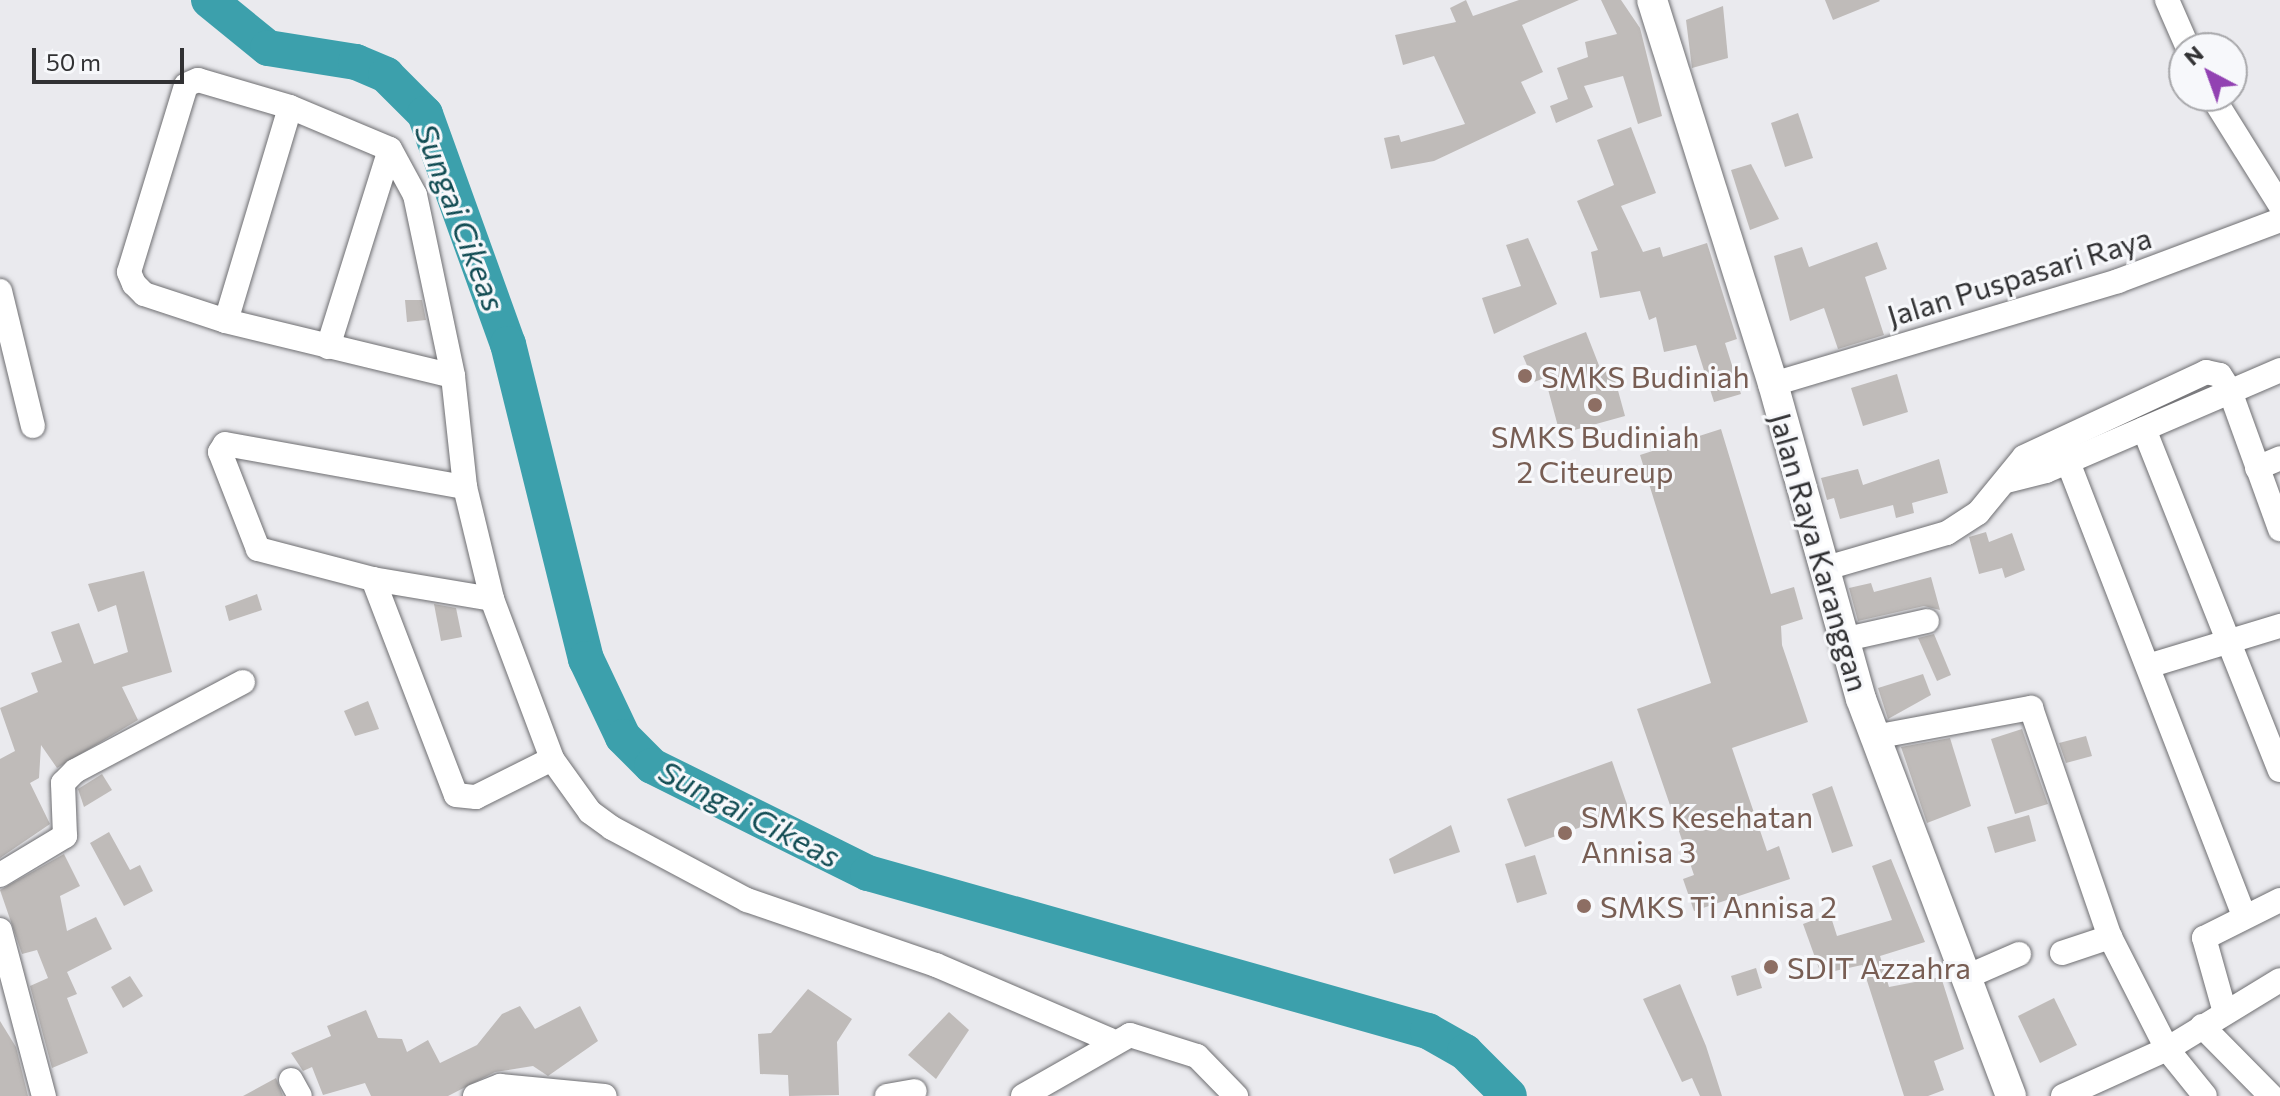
<!DOCTYPE html>
<style>
body{margin:0}
#map{position:relative;width:2280px;height:1096px;overflow:hidden;background:#eaeaee;font-family:Commissioner,sans-serif}
div>[style]{position:absolute}
.river>*{height:36px;margin:-18px;padding:0 18px;transform-origin:18px;border-radius:18px;background:#3ca0ac}
.building>*{inset:0;background:#bfbbb9}
.roads{filter:drop-shadow(0 0 2px #6f6f72) drop-shadow(0 0 2px #6f6f72)}
.minor>*{height:24px;margin:-12px;padding:0 12px;transform-origin:12px;border-radius:12px;background:#fff}
.tertiary>*{height:30px;margin:-15px;padding:0 15px;transform-origin:15px;border-radius:15px;background:#fff}
.dots>*{width:22px;height:22px;translate:-50% -50%;box-sizing:border-box;border:4px solid #f7f8fb;border-radius:50%}
span{translate:-50% -50%;white-space:nowrap;text-align:center;line-height:1.15;-webkit-text-stroke:6px #f7f8fb;paint-order:stroke}
.street-label{font-size:30px;color:#313133}
.education-label{font-size:30px;color:#785e54}
.left{translate:0 -50%;text-align:left}
.water-label{font-size:32px;color:#124c53;font-style:italic}
.north{position:absolute;left:2168px;top:32px;width:80px;height:80px;box-sizing:border-box;background:#f7f8fb;border:2px solid #a8a8ab;border-radius:50%;rotate:319deg;font-size:22px;font-weight:700;line-height:32px;text-align:center;color:#313133}
.north::after{content:'';display:block;margin:auto;width:28px;height:36px;background:#9242b2;clip-path:polygon(50% 0,100% 100%,50% 72%,0 100%)}
.scale{position:absolute;left:32px;top:48px;width:152px;height:36px;box-sizing:border-box;border:4px solid #313133;border-top:0;padding-left:10px;font-size:24px;line-height:28px;white-space:nowrap;color:#313133;-webkit-text-stroke:6px #f7f8fb;paint-order:stroke}
</style>
<div id="map">
<div class="river">
<div style="left:209px;top:0;width:76px;rotate:39.1deg"></div>
<div style="left:268px;top:48px;width:89px;rotate:9deg"></div>
<div style="left:356px;top:62px;width:33px;rotate:23deg"></div>
<div style="left:386px;top:75px;width:55px;rotate:45deg"></div>
<div style="left:425px;top:114px;width:245px;rotate:70.2deg"></div>
<div style="left:508px;top:344px;width:325px;rotate:76.1deg"></div>
<div style="left:586px;top:659px;width:86px;rotate:64.6deg"></div>
<div style="left:623px;top:737px;width:41px;rotate:45deg"></div>
<div style="left:652px;top:766px;width:241px;rotate:26.4deg"></div>
<div style="left:868px;top:873px;width:582px;rotate:15.76deg"></div>
<div style="left:1428px;top:1031px;width:43px;rotate:29.6deg"></div>
<div style="left:1465px;top:1052px;width:62px;rotate:45deg"></div>
</div>
<div class="building">
<div style="clip-path:polygon(1466px 0,1473px 16px,1519px 0,1579px 0,1522px 25px,1543px 72px,1521px 82px,1536px 113px,1434px 161px,1391px 169px,1384px 138px,1399px 135px,1401px 142px,1465px 124px,1434px 56px,1403px 65px,1395px 35px,1456px 22px,1450px 8px)"></div>
<div style="clip-path:polygon(1601px 0,1621px 0,1640px 28px,1662px 116px,1638px 124px,1623px 76px,1584px 86px,1593px 107px,1556px 123px,1550px 106px,1568px 99px,1557px 68px,1588px 57px,1585px 42px,1617px 34px)"></div>
<div style="clip-path:polygon(1825px 0,1879px 0,1880px 1px,1833px 20px)"></div>
<div style="clip-path:polygon(1723px 6px,1728px 58px,1692px 68px,1686px 20px)"></div>
<div style="clip-path:polygon(1798px 113px,1813px 158px,1785px 167px,1771px 123px)"></div>
<div style="clip-path:polygon(1631px 127px,1656px 193px,1621px 206px,1643px 252px,1660px 247px,1663px 257px,1707px 243px,1737px 339px,1725px 343px,1741px 394px,1714px 402px,1696px 345px,1664px 352px,1656px 317px,1649px 320px,1640px 291px,1600px 298px,1591px 252px,1598px 250px,1577px 201px,1614px 185px,1597px 140px)"></div>
<div style="clip-path:polygon(1751px 164px,1779px 219px,1750px 230px,1731px 170px)"></div>
<div style="clip-path:polygon(1528px 238px,1557px 304px,1494px 334px,1482px 298px,1521px 286px,1506px 245px)"></div>
<div style="clip-path:polygon(1877px 242px,1887px 269px,1865px 277px,1884px 335px,1838px 349px,1824px 308px,1790px 321px,1774px 256px,1802px 247px,1809px 267px)"></div>
<div style="clip-path:polygon(405px 300px,422px 300px,426px 320px,407px 322px)"></div>
<div style="clip-path:polygon(1586px 332px,1600px 368px,1611px 365px,1625px 416px,1560px 434px,1545px 378px,1534px 382px,1523px 356px)"></div>
<div style="clip-path:polygon(1897px 374px,1908px 412px,1863px 426px,1851px 388px)"></div>
<div style="clip-path:polygon(1721px 429px,1771px 594px,1794px 587px,1803px 619px,1781px 626px,1782px 645px,1808px 722px,1732px 748px,1767px 851px,1779px 846px,1790px 879px,1694px 911px,1683px 879px,1694px 875px,1637px 709px,1711px 683px,1640px 455px)"></div>
<div style="clip-path:polygon(1939px 459px,1948px 493px,1912px 503px,1914px 513px,1896px 518px,1893px 505px,1840px 519px,1834px 498px,1827px 500px,1821px 478px,1858px 469px,1863px 485px)"></div>
<div style="clip-path:polygon(1986px 532px,1989px 542px,2012px 533px,2025px 570px,2005px 578px,2002px 568px,1979px 574px,1969px 537px)"></div>
<div style="clip-path:polygon(144px 571px,172px 672px,122px 687px,138px 720px,57px 768px,41px 745px,39px 778px,30px 783px,50px 824px,0 858px,0 759px,15px 751px,0 708px,38px 692px,31px 673px,62px 662px,51px 632px,79px 623px,94px 664px,128px 652px,116px 605px,98px 612px,88px 584px)"></div>
<div style="clip-path:polygon(1931px 577px,1940px 610px,1924px 606px,1858px 621px,1849px 588px,1871px 583px,1874px 592px)"></div>
<div style="clip-path:polygon(257px 594px,262px 610px,229px 621px,225px 606px)"></div>
<div style="clip-path:polygon(434px 604px,456px 608px,462px 637px,441px 641px)"></div>
<div style="clip-path:polygon(1934px 634px,1951px 675px,1937px 681px,1918px 638px)"></div>
<div style="clip-path:polygon(1923px 674px,1931px 695px,1888px 719px,1878px 688px)"></div>
<div style="clip-path:polygon(368px 701px,379px 729px,355px 736px,344px 711px)"></div>
<div style="clip-path:polygon(2022px 729px,2048px 804px,2015px 814px,1991px 739px)"></div>
<div style="clip-path:polygon(2086px 736px,2092px 756px,2066px 763px,2059px 743px)"></div>
<div style="clip-path:polygon(1950px 738px,1971px 806px,1927px 823px,1901px 747px)"></div>
<div style="clip-path:polygon(1612px 761px,1629px 810px,1525px 847px,1507px 799px)"></div>
<div style="clip-path:polygon(102px 774px,112px 790px,84px 807px,78px 789px)"></div>
<div style="clip-path:polygon(1832px 786px,1853px 846px,1832px 853px,1812px 794px)"></div>
<div style="clip-path:polygon(2029px 815px,2036px 841px,1995px 853px,1987px 827px)"></div>
<div style="clip-path:polygon(1451px 825px,1460px 852px,1394px 874px,1389px 859px)"></div>
<div style="clip-path:polygon(109px 832px,130px 870px,140px 865px,153px 891px,124px 906px,90px 843px)"></div>
<div style="clip-path:polygon(64px 854px,80px 886px,60px 896px,67px 931px,96px 917px,112px 949px,67px 972px,77px 994px,67px 998px,88px 1053px,52px 1068px,30px 986px,48px 978px,37px 950px,22px 954px,0 890px)"></div>
<div style="clip-path:polygon(1535px 855px,1547px 894px,1517px 903px,1505px 864px)"></div>
<div style="clip-path:polygon(1891px 859px,1925px 942px,1880px 956px,1889px 987px,1941px 977px,1964px 1049px,1934px 1061px,1944px 1090px,1928px 1096px,1904px 1096px,1862px 965px,1821px 974px,1803px 924px,1830px 914px,1837px 936px,1892px 920px,1872px 866px)"></div>
<div style="clip-path:polygon(1756px 968px,1762px 988px,1737px 996px,1731px 976px)"></div>
<div style="clip-path:polygon(130px 976px,143px 996px,123px 1008px,111px 987px)"></div>
<div style="clip-path:polygon(1680px 984px,1706px 1046px,1722px 1096px,1700px 1096px,1692px 1078px,1682px 1082px,1643px 999px)"></div>
<div style="clip-path:polygon(808px 989px,852px 1019px,837px 1042px,839px 1095px,789px 1096px,788px 1075px,760px 1074px,758px 1034px,771px 1033px)"></div>
<div style="clip-path:polygon(2054px 998px,2077px 1045px,2040px 1063px,2018px 1016px)"></div>
<div style="clip-path:polygon(520px 1006px,535px 1029px,580px 1006px,598px 1041px,548px 1076px,533px 1066px,495px 1072px,448px 1096px,371px 1096px,365px 1083px,323px 1095px,312px 1067px,303px 1071px,291px 1053px,331px 1036px,327px 1026px,366px 1010px,378px 1038px,402px 1039px,407px 1052px,428px 1040px,440px 1063px,477px 1045px,502px 1014px)"></div>
<div style="clip-path:polygon(949px 1012px,969px 1030px,936px 1079px,908px 1055px)"></div>
<div style="clip-path:polygon(0 1021px,16px 1047px,28px 1096px,0 1096px)"></div>
<div style="clip-path:polygon(276px 1078px,283px 1096px,243px 1096px)"></div>
</div>
<div class="roads">
<div class="minor">
<div style="left:2167px;top:0;width:52px;rotate:66.4deg"></div>
<div style="left:2212px;top:96px;width:128px;rotate:58deg"></div>
<div style="left:0;top:291px;width:139px;rotate:76.3deg"></div>
<div style="left:226px;top:321px;width:223px;rotate:-73.3deg"></div>
<div style="left:328px;top:347px;width:207px;rotate:-72.6deg"></div>
<div style="left:453px;top:376px;width:234px;rotate:-166.4deg"></div>
<div style="left:226px;top:321px;width:86px;rotate:-161.8deg"></div>
<div style="left:144px;top:294px;width:14px;rotate:-135deg"></div>
<div style="left:134px;top:284px;width:13px;rotate:-113deg"></div>
<div style="left:129px;top:272px;width:195px;rotate:-73deg"></div>
<div style="left:186px;top:85px;width:13px;rotate:-23deg"></div>
<div style="left:198px;top:80px;width:96px;rotate:16.4deg"></div>
<div style="left:290px;top:107px;width:108px;rotate:22.8deg"></div>
<div style="left:390px;top:149px;width:52px;rotate:61.5deg"></div>
<div style="left:415px;top:195px;width:185px;rotate:78.1deg"></div>
<div style="left:453px;top:376px;width:112px;rotate:83.8deg"></div>
<div style="left:1773px;top:384px;width:360px;rotate:-16.6deg"></div>
<div style="left:2118px;top:281px;width:173px;rotate:-20.6deg"></div>
<div style="left:2144px;top:429px;width:367px;rotate:68.3deg"></div>
<div style="left:2068px;top:462px;width:485px;rotate:68.8deg"></div>
<div style="left:2257px;top:468px;width:25px;rotate:-23deg"></div>
<div style="left:2006px;top:481px;width:41px;rotate:-14deg"></div>
<div style="left:2046px;top:471px;width:255px;rotate:-23.3deg"></div>
<div style="left:1823px;top:569px;width:129px;rotate:-16.2deg"></div>
<div style="left:1947px;top:533px;width:37px;rotate:-33deg"></div>
<div style="left:1978px;top:513px;width:72px;rotate:-50.6deg"></div>
<div style="left:2024px;top:457px;width:201px;rotate:-25deg"></div>
<div style="left:2206px;top:372px;width:14px;rotate:12deg"></div>
<div style="left:2220px;top:375px;width:19px;rotate:58deg"></div>
<div style="left:2230px;top:391px;width:147px;rotate:70.1deg"></div>
<div style="left:373px;top:579px;width:119px;rotate:-165.4deg"></div>
<div style="left:258px;top:549px;width:104px;rotate:-111.4deg"></div>
<div style="left:220px;top:452px;width:9px;rotate:-58deg"></div>
<div style="left:225px;top:444px;width:244px;rotate:10.2deg"></div>
<div style="left:465px;top:487px;width:115px;rotate:76.4deg"></div>
<div style="left:492px;top:599px;width:171px;rotate:69.4deg"></div>
<div style="left:552px;top:759px;width:65px;rotate:54.4deg"></div>
<div style="left:590px;top:812px;width:27px;rotate:36deg"></div>
<div style="left:612px;top:828px;width:153px;rotate:28.1deg"></div>
<div style="left:747px;top:900px;width:200px;rotate:19deg"></div>
<div style="left:936px;top:965px;width:189px;rotate:23.3deg"></div>
<div style="left:492px;top:599px;width:121px;rotate:-170.5deg"></div>
<div style="left:373px;top:579px;width:231px;rotate:69deg"></div>
<div style="left:456px;top:795px;width:20px;rotate:6deg"></div>
<div style="left:476px;top:797px;width:85px;rotate:-26.6deg"></div>
<div style="left:1842px;top:640px;width:87px;rotate:-12.6deg"></div>
<div style="left:2148px;top:666px;width:138px;rotate:-16.9deg"></div>
<div style="left:1874px;top:737px;width:160px;rotate:-10.5deg"></div>
<div style="left:2031px;top:708px;width:242px;rotate:71deg"></div>
<div style="left:2110px;top:937px;width:126px;rotate:63deg"></div>
<div style="left:2167px;top:1049px;width:60px;rotate:51deg"></div>
<div style="left:0;top:875px;width:76px;rotate:-31deg"></div>
<div style="left:65px;top:836px;width:53px;rotate:-92.2deg"></div>
<div style="left:63px;top:783px;width:17px;rotate:-45deg"></div>
<div style="left:75px;top:771px;width:190px;rotate:-27.9deg"></div>
<div style="left:0;top:930px;width:172px;rotate:75.2deg"></div>
<div style="left:2062px;top:953px;width:51px;rotate:-18.4deg"></div>
<div style="left:1964px;top:978px;width:60px;rotate:-23.6deg"></div>
<div style="left:2224px;top:1009px;width:74px;rotate:-105.7deg"></div>
<div style="left:2204px;top:938px;width:85px;rotate:-26.6deg"></div>
<div style="left:2202px;top:1026px;width:98px;rotate:45.4deg"></div>
<div style="left:291px;top:1080px;width:18px;rotate:61deg"></div>
<div style="left:475px;top:1096px;width:27px;rotate:-22deg"></div>
<div style="left:500px;top:1086px;width:105px;rotate:5.4deg"></div>
<div style="left:887px;top:1096px;width:28px;rotate:-10deg"></div>
<div style="left:1023px;top:1096px;width:123px;rotate:-29.7deg"></div>
<div style="left:1130px;top:1035px;width:70px;rotate:17.4deg"></div>
<div style="left:1197px;top:1056px;width:56px;rotate:45.7deg"></div>
<div style="left:2063px;top:1096px;width:114px;rotate:-24.3deg"></div>
<div style="left:2167px;top:1049px;width:132px;rotate:-31.4deg"></div>
</div>
<div class="tertiary">
<div style="left:1652px;top:0;width:403px;rotate:72.5deg"></div>
<div style="left:1773px;top:384px;width:327px;rotate:74.4deg"></div>
<div style="left:1861px;top:699px;width:424px;rotate:69.3deg"></div>
</div>
</div>
<div class="dots">
<div style="left:1525px;top:376px;background:#8d6e63"></div>
<div style="left:1595px;top:405px;background:#8d6e63"></div>
<div style="left:1565px;top:833px;background:#8d6e63"></div>
<div style="left:1584px;top:906px;background:#8d6e63"></div>
<div style="left:1771px;top:967px;background:#8d6e63"></div>
</div>
<div class="street-label">
<span style="left:2019px;top:276px;rotate:-17deg">Jalan Puspasari Raya</span>
<span style="left:1820px;top:552px;rotate:74deg">Jalan Raya Karanggan</span>
</div>
<div class="education-label">
<span class="left" style="left:1541px;top:376px">SMKS Budiniah</span>
<span style="left:1595px;top:453px">SMKS Budiniah<br>2 Citeureup</span>
<span class="left" style="left:1581px;top:833px">SMKS Kesehatan<br>Annisa 3</span>
<span class="left" style="left:1600px;top:906px">SMKS Ti Annisa 2</span>
<span class="left" style="left:1787px;top:967px">SDIT Azzahra</span>
</div>
<div class="water-label">
<span style="left:461px;top:217px;rotate:69deg">Sungai Cikeas</span>
<span style="left:750px;top:813px;rotate:27deg">Sungai Cikeas</span>
</div>
<div class="north">N</div>
<div class="scale">50 m</div>
</div>
